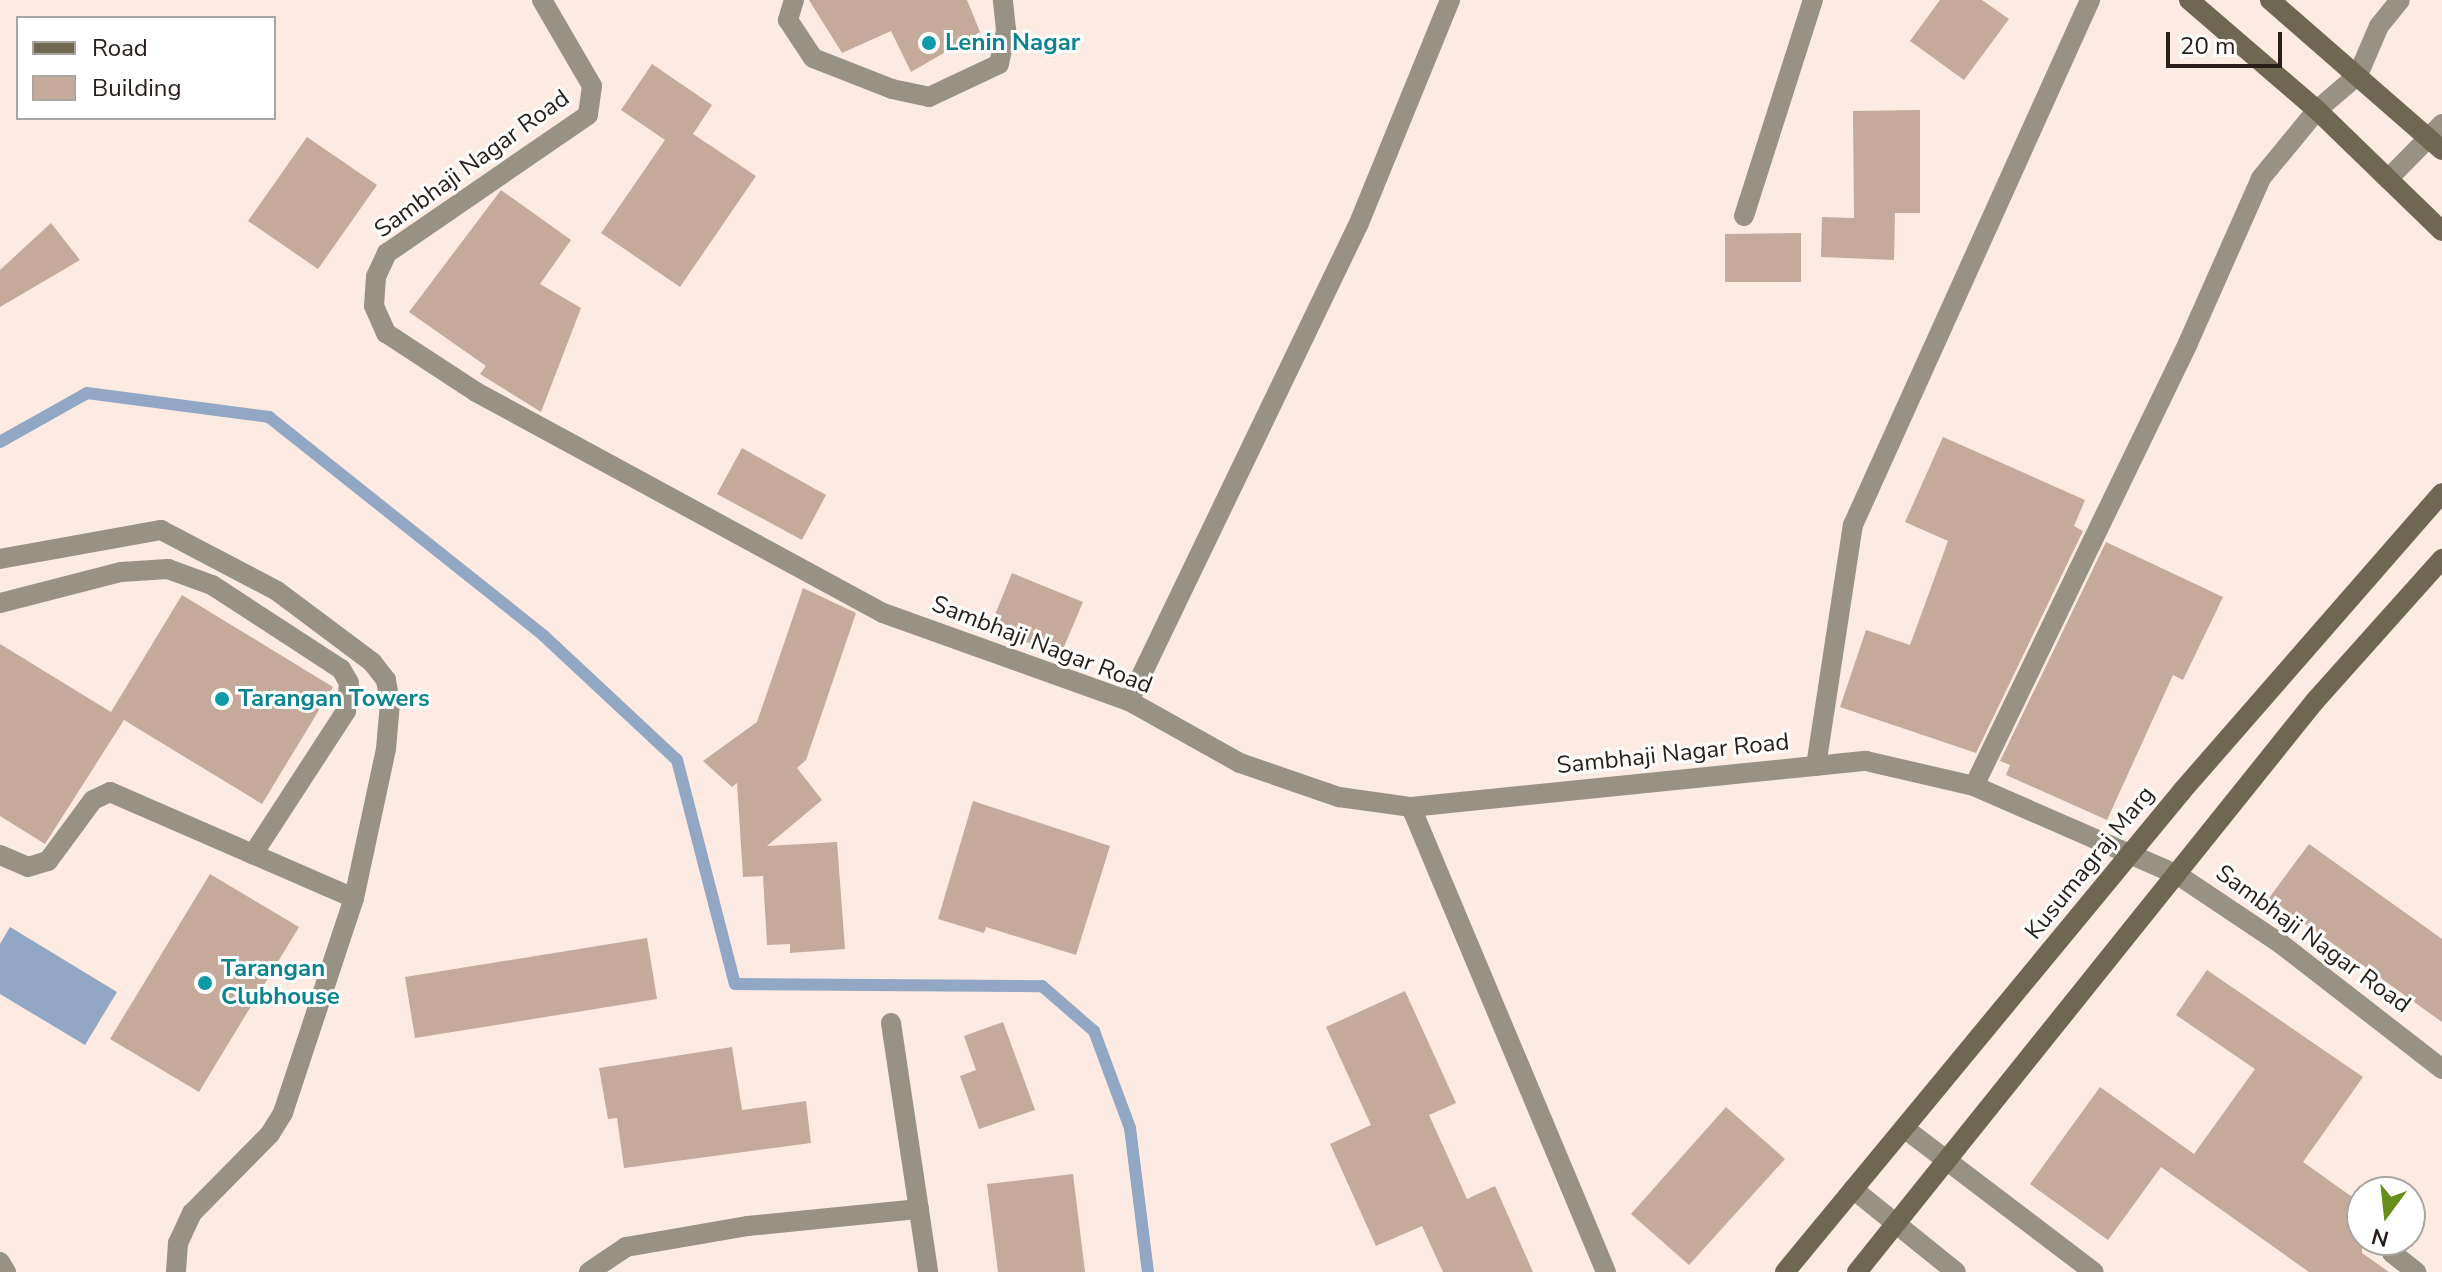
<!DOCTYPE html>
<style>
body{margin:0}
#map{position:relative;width:2442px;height:1272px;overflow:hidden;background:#fceae3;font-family:"Nunito Sans",sans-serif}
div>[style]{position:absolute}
.water>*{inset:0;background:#91a7c4}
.stream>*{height:12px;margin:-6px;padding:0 6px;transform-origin:6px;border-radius:6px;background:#91a7c4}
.building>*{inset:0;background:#c5aa9c}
.lane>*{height:20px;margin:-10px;padding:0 10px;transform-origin:10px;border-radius:10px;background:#989284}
.street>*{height:20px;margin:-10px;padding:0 10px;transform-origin:10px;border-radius:10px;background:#989284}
.secondary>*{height:20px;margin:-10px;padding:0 10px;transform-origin:10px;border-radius:10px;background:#6f6752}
.dots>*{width:22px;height:22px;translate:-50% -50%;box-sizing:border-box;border:4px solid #fff;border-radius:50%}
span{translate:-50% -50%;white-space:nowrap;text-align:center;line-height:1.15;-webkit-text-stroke:6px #fff;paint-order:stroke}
.culture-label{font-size:24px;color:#0d838f;font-weight:700}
.left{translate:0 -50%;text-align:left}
.street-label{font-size:24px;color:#281d19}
.legend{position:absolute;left:16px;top:16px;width:260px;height:104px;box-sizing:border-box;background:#fff;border:2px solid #a9a5a3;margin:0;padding:10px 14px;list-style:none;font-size:24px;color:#281d19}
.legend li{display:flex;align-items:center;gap:16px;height:40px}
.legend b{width:40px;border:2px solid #a9a5a3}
.north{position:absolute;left:2346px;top:1176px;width:80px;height:80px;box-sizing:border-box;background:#fff;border:2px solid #a9a5a3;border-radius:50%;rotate:195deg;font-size:22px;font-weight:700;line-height:32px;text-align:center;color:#281d19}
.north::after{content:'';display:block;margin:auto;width:28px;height:36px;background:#678e1a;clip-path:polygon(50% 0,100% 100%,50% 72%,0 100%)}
.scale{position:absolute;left:2166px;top:32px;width:116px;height:36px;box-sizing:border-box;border:4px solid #281d19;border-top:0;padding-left:10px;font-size:24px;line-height:28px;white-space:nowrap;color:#281d19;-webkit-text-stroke:6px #fff;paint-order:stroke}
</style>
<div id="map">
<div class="water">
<div style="clip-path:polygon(10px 927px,117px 992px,85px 1045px,0 994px,0 944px)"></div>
</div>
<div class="stream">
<div style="left:0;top:442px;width:100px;rotate:-29.4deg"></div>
<div style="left:87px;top:393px;width:184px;rotate:7.5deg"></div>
<div style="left:269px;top:417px;width:352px;rotate:38.5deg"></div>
<div style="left:544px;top:636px;width:182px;rotate:43deg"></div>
<div style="left:677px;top:760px;width:231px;rotate:75.5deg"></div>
<div style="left:735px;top:984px;width:307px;rotate:0.4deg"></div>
<div style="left:1042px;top:986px;width:69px;rotate:40.9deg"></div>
<div style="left:1094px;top:1031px;width:103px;rotate:69.6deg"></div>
<div style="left:1130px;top:1128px;width:145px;rotate:82.9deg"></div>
</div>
<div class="building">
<div style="clip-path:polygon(809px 0,967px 0,980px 32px,911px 72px,891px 31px,842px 53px)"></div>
<div style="clip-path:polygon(1940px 0,1982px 0,2009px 19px,1964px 80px,1910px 41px)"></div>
<div style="clip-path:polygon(652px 64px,712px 105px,693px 134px,756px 176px,680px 287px,601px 233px,665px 140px,621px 110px)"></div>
<div style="clip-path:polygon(1920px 110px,1920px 213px,1895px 213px,1894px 260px,1821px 257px,1822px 217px,1854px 218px,1853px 111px)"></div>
<div style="clip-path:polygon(307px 137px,377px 185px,318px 269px,248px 221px)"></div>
<div style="clip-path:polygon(501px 190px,571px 240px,540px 284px,581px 308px,541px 412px,480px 374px,486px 366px,409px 312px)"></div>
<div style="clip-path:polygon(51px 223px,80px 260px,0 307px,0 270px)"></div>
<div style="clip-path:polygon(1801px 233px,1801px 282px,1725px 282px,1725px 234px)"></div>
<div style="clip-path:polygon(1943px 437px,2085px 500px,2074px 526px,2083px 531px,1976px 753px,1840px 707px,1866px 630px,1910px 645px,1948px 541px,1905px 522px)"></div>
<div style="clip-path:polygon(742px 448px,826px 495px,802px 540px,717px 494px)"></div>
<div style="clip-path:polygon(2106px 542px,2223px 597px,2183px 680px,2173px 675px,2107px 820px,2006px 775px,2010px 765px,2000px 761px)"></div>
<div style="clip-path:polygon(1012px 573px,1083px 602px,1060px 656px,990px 627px)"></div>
<div style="clip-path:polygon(803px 588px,856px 613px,806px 760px,797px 768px,822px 800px,767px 846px,837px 842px,845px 949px,790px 953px,790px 944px,767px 945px,763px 876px,743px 877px,737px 783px,732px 787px,703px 761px,757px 722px)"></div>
<div style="clip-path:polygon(182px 595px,333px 687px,262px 804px,124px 720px,45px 844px,0 816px,0 644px,111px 712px)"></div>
<div style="clip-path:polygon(973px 801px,1110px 846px,1076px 955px,986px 927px,984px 933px,938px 919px)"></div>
<div style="clip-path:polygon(2309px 844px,2442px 939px,2442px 1022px,2269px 898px)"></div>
<div style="clip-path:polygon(210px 874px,299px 927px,199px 1092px,110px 1039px)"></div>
<div style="clip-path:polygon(647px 938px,657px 999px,415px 1038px,405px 977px)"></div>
<div style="clip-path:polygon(2207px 970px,2363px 1077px,2303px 1162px,2362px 1204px,2362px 1253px,2389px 1272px,2309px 1272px,2161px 1167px,2108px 1240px,2030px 1184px,2100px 1087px,2194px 1154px,2255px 1069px,2176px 1015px)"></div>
<div style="clip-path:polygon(1405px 991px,1456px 1103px,1429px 1115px,1467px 1199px,1495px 1186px,1533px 1272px,1443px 1272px,1422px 1226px,1376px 1246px,1330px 1144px,1371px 1125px,1326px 1027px)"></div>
<div style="clip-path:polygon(1003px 1022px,1035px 1110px,979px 1129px,960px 1076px,976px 1070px,964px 1036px)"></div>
<div style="clip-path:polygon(732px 1047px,742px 1110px,806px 1101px,811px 1143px,624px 1168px,617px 1118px,608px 1119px,599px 1068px)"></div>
<div style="clip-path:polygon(1726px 1107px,1785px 1159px,1689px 1265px,1631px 1214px)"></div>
<div style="clip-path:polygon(1073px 1174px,1085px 1272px,998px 1272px,987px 1184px)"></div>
</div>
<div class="lane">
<div style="left:0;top:1262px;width:12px;rotate:59deg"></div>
<div style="left:589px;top:1272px;width:45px;rotate:-34deg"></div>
<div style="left:626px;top:1247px;width:124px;rotate:-9.8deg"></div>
<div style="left:748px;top:1226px;width:172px;rotate:-5.7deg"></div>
</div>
<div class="street">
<div style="left:542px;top:0;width:99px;rotate:59.8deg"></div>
<div style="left:592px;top:86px;width:29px;rotate:98deg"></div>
<div style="left:588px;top:115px;width:244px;rotate:145.5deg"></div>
<div style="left:387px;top:253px;width:26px;rotate:115deg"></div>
<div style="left:376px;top:277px;width:29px;rotate:94deg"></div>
<div style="left:374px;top:306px;width:30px;rotate:66deg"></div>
<div style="left:386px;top:333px;width:108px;rotate:33.2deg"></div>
<div style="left:476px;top:392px;width:463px;rotate:28.5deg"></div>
<div style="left:883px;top:613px;width:261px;rotate:19.7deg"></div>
<div style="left:1129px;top:701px;width:127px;rotate:29.2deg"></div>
<div style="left:1240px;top:763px;width:105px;rotate:19deg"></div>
<div style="left:1339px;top:797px;width:73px;rotate:7.9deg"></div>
<div style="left:1411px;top:807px;width:457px;rotate:-5.8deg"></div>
<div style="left:1866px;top:761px;width:111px;rotate:13deg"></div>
<div style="left:1974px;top:786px;width:223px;rotate:23.6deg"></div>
<div style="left:2178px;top:875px;width:124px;rotate:33.8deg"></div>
<div style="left:2281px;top:944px;width:204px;rotate:37.8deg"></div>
<div style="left:794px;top:0;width:21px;rotate:107deg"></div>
<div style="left:788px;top:20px;width:45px;rotate:56.7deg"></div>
<div style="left:813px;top:58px;width:85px;rotate:21.4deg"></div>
<div style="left:892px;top:89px;width:38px;rotate:12deg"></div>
<div style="left:929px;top:97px;width:77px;rotate:-25.2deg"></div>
<div style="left:999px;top:64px;width:35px;rotate:-78deg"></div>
<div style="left:1006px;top:30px;width:30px;rotate:-96deg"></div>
<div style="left:2388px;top:179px;width:77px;rotate:-45.5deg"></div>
<div style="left:1744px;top:216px;width:227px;rotate:-72.3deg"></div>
<div style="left:0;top:559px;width:164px;rotate:-10.2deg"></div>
<div style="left:161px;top:530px;width:131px;rotate:27.7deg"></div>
<div style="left:277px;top:591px;width:119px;rotate:36.8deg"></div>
<div style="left:372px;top:662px;width:23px;rotate:52deg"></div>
<div style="left:386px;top:680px;width:23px;rotate:80deg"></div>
<div style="left:390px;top:703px;width:46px;rotate:95deg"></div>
<div style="left:386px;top:749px;width:152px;rotate:102.1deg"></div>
<div style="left:354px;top:898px;width:226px;rotate:108.3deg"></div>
<div style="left:283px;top:1113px;width:25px;rotate:122deg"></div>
<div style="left:270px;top:1134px;width:111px;rotate:134.6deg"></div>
<div style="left:192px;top:1213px;width:33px;rotate:115deg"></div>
<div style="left:178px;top:1243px;width:29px;rotate:94deg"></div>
<div style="left:0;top:603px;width:125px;rotate:-14.4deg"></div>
<div style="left:121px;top:572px;width:47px;rotate:-3.7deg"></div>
<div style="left:168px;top:569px;width:47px;rotate:20deg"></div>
<div style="left:212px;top:585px;width:154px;rotate:33.1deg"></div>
<div style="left:341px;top:669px;width:16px;rotate:60deg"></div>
<div style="left:349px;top:683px;width:28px;rotate:96deg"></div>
<div style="left:346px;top:711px;width:171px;rotate:123deg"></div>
<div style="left:1129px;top:701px;width:530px;rotate:-64.3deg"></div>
<div style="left:1359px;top:223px;width:241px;rotate:-67.8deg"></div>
<div style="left:1816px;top:766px;width:244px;rotate:-81.3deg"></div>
<div style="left:1853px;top:525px;width:576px;rotate:-65.7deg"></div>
<div style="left:1974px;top:786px;width:492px;rotate:-64.2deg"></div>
<div style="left:2188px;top:343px;width:180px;rotate:-66.1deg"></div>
<div style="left:2261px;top:178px;width:88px;rotate:-50.5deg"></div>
<div style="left:2317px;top:110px;width:54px;rotate:-40.5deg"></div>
<div style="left:2358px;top:75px;width:53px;rotate:-66.8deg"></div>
<div style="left:2379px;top:26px;width:33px;rotate:-51deg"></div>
<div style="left:1411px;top:807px;width:504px;rotate:67.25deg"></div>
<div style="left:0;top:855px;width:30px;rotate:23deg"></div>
<div style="left:28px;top:867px;width:21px;rotate:-17deg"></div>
<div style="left:48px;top:861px;width:76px;rotate:-53.6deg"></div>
<div style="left:93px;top:800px;width:19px;rotate:-25deg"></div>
<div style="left:110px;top:792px;width:266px;rotate:23.5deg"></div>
<div style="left:891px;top:1023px;width:252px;rotate:81.5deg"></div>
<div style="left:1904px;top:1128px;width:238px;rotate:37.2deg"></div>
<div style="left:1853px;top:1189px;width:132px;rotate:38.9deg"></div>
<div style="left:2392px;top:1253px;width:31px;rotate:38deg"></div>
</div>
<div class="secondary">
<div style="left:2189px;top:0;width:169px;rotate:40.7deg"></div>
<div style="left:2317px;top:110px;width:174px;rotate:44.1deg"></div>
<div style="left:2270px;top:0;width:228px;rotate:41.1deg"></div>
<div style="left:1785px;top:1272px;width:624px;rotate:-50.46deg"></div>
<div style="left:2182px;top:791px;width:395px;rotate:-48.9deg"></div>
<div style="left:1857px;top:1272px;width:732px;rotate:-51.27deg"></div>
<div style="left:2315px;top:701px;width:191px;rotate:-48.2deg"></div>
</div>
<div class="dots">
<div style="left:929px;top:43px;background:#0f9aa8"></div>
<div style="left:222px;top:699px;background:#0f9aa8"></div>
<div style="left:205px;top:983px;background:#0f9aa8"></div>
</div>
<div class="culture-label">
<span class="left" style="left:945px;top:43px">Lenin Nagar</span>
<span class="left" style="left:238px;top:699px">Tarangan Towers</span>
<span class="left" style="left:221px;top:983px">Tarangan<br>Clubhouse</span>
</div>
<div class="street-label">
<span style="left:472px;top:164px;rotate:-36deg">Sambhaji Nagar Road</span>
<span style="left:1042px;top:645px;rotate:21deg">Sambhaji Nagar Road</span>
<span style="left:1673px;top:754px;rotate:-6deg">Sambhaji Nagar Road</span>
<span style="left:2090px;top:863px;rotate:-51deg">Kusumagraj Marg</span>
<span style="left:2313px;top:939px;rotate:36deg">Sambhaji Nagar Road</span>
</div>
<ul class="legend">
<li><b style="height:10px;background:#6f6752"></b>Road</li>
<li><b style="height:22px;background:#c5aa9c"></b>Building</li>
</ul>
<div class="north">N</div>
<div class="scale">20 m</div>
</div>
